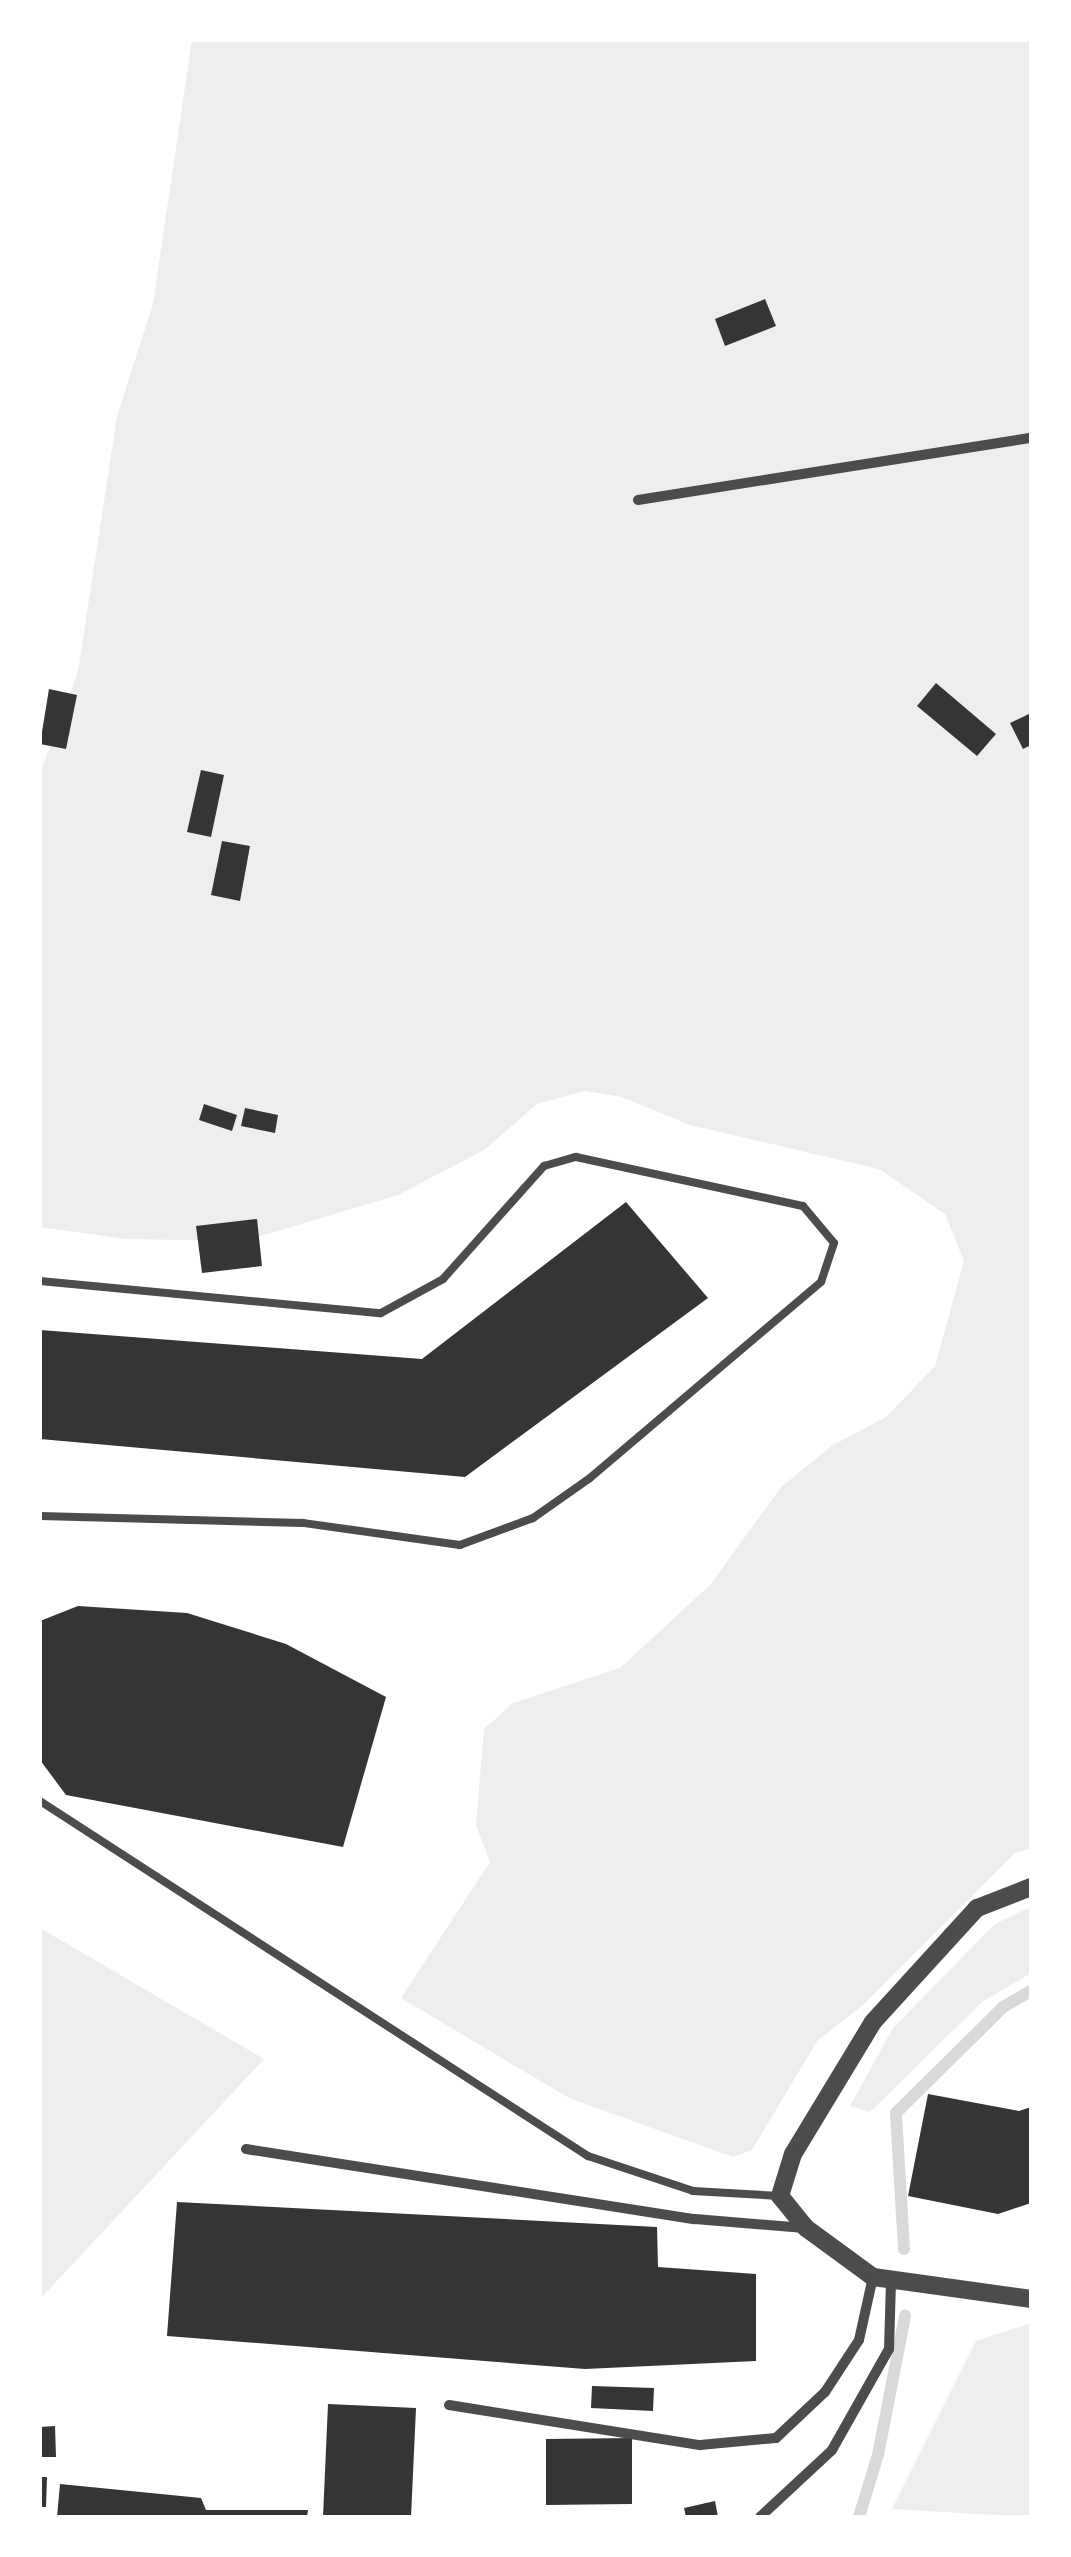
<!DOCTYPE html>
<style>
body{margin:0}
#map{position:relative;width:1071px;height:2557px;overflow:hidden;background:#fff;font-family:"Open Sans",sans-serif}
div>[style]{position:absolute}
.green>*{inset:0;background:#eee}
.stream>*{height:12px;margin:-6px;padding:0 6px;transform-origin:6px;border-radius:6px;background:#d9d9d9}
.building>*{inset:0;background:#353535}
.service>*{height:8px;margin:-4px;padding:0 4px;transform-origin:4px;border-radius:4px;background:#4c4c4c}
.minor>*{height:10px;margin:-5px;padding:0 5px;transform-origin:5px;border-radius:5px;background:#4c4c4c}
.tertiary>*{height:18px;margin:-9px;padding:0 9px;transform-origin:9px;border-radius:9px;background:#4c4c4c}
span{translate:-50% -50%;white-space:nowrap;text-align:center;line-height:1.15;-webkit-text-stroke:8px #fff;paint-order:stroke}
.frame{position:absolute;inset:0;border:42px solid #fff;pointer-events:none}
</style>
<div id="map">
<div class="green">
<div style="clip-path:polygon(192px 40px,1031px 40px,1031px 1848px,1015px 1853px,863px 2005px,817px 2041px,752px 2150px,733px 2157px,569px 2098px,401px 1998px,490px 1862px,476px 1825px,484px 1729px,513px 1703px,620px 1668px,711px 1584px,781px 1487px,833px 1445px,886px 1417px,935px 1366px,964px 1261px,945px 1214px,879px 1169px,690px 1125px,622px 1097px,585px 1091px,537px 1104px,484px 1150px,398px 1195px,244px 1241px,126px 1239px,40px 1227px,40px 773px,78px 672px,117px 416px,153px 304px)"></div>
<div style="clip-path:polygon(1031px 1907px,1031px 1973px,982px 2002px,870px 2112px,850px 2106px,893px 2028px,995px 1924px)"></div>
<div style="clip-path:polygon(40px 1928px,264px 2059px,40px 2299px)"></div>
<div style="clip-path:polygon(1031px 2323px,1031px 2517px,892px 2509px,976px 2341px)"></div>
</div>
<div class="stream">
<div style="left:904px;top:2249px;width:136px;rotate:-93.4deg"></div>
<div style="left:896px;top:2113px;width:151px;rotate:-44.7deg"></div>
<div style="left:1003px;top:2007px;width:32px;rotate:-30deg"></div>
<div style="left:859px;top:2517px;width:65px;rotate:-73deg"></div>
<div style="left:878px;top:2455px;width:142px;rotate:-79deg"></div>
</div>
<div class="building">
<div style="clip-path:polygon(765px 299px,776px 326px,725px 346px,715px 319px)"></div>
<div style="clip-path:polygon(936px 683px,996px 734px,977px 756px,917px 706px)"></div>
<div style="clip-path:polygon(49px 689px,77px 695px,66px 749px,40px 744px)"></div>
<div style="clip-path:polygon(1031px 713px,1031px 745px,1023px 749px,1010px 723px)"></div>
<div style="clip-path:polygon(201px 770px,224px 775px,211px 837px,187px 832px)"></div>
<div style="clip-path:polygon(222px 841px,250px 846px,240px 901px,211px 895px)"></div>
<div style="clip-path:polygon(204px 1104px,237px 1115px,232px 1131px,199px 1120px)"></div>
<div style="clip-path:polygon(245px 1108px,278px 1115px,275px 1133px,241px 1126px)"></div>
<div style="clip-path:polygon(626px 1202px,708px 1298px,465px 1477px,40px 1439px,40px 1330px,422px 1359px)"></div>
<div style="clip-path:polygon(257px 1219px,262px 1266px,202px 1273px,196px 1226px)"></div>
<div style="clip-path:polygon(78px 1606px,187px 1613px,286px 1644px,386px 1697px,343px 1847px,66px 1795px,40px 1760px,40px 1621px)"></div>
<div style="clip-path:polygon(928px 2094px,1019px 2111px,1031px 2107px,1031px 2203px,998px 2214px,908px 2196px)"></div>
<div style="clip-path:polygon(177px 2202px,657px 2227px,658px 2267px,756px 2274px,756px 2361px,585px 2369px,167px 2336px)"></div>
<div style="clip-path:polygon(592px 2386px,654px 2388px,653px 2411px,591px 2408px)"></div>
<div style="clip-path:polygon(328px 2404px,416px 2408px,411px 2517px,323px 2517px)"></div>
<div style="clip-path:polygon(55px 2426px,56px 2457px,40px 2457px,40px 2427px)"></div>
<div style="clip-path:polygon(632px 2438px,632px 2504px,546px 2505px,546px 2439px)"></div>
<div style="clip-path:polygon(40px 2477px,47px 2477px,46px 2507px,40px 2507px)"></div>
<div style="clip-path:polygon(60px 2484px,201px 2498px,206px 2510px,308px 2510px,307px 2517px,57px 2517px)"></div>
<div style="clip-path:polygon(715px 2501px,718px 2517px,686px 2517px,684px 2508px)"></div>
</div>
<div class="service">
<div style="left:40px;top:1281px;width:342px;rotate:5.4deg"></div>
<div style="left:381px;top:1313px;width:71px;rotate:-28.7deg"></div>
<div style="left:443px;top:1279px;width:152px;rotate:-48.2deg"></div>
<div style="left:544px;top:1166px;width:33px;rotate:-16deg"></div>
<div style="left:576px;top:1157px;width:232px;rotate:12.2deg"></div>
<div style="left:803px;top:1206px;width:48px;rotate:50deg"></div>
<div style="left:834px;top:1243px;width:41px;rotate:108.4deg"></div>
<div style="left:821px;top:1282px;width:303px;rotate:139.7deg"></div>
<div style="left:590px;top:1478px;width:70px;rotate:144.9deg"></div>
<div style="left:533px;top:1518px;width:78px;rotate:159.7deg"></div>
<div style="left:460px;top:1545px;width:159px;rotate:-172deg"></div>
<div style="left:303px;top:1523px;width:263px;rotate:-178.5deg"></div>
<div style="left:40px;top:1801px;width:653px;rotate:32.94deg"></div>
<div style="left:588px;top:2156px;width:111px;rotate:18.4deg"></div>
<div style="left:693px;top:2191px;width:87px;rotate:3.3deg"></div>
</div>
<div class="minor">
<div style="left:638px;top:500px;width:398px;rotate:-9deg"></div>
<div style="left:246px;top:2149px;width:454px;rotate:8.9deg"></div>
<div style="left:695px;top:2219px;width:110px;rotate:4.7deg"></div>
<div style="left:449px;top:2405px;width:254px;rotate:9.1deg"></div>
<div style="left:700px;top:2445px;width:76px;rotate:-5.3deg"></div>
<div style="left:776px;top:2438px;width:67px;rotate:-43.2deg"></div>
<div style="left:825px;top:2392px;width:62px;rotate:-56.8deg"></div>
<div style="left:859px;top:2340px;width:65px;rotate:-77.5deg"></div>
<div style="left:760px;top:2517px;width:98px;rotate:-42.9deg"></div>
<div style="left:832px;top:2450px;width:116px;rotate:-60.6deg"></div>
<div style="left:889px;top:2349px;width:69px;rotate:-88.3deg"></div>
</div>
<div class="tertiary">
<div style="left:1031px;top:1887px;width:58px;rotate:158.7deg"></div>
<div style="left:977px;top:1908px;width:154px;rotate:132.4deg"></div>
<div style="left:873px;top:2022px;width:154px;rotate:121.2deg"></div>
<div style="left:793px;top:2154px;width:44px;rotate:107.2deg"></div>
<div style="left:780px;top:2196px;width:41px;rotate:50.9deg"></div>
<div style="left:806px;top:2228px;width:83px;rotate:36.2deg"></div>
<div style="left:873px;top:2277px;width:160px;rotate:7.9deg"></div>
</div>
<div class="frame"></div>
</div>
